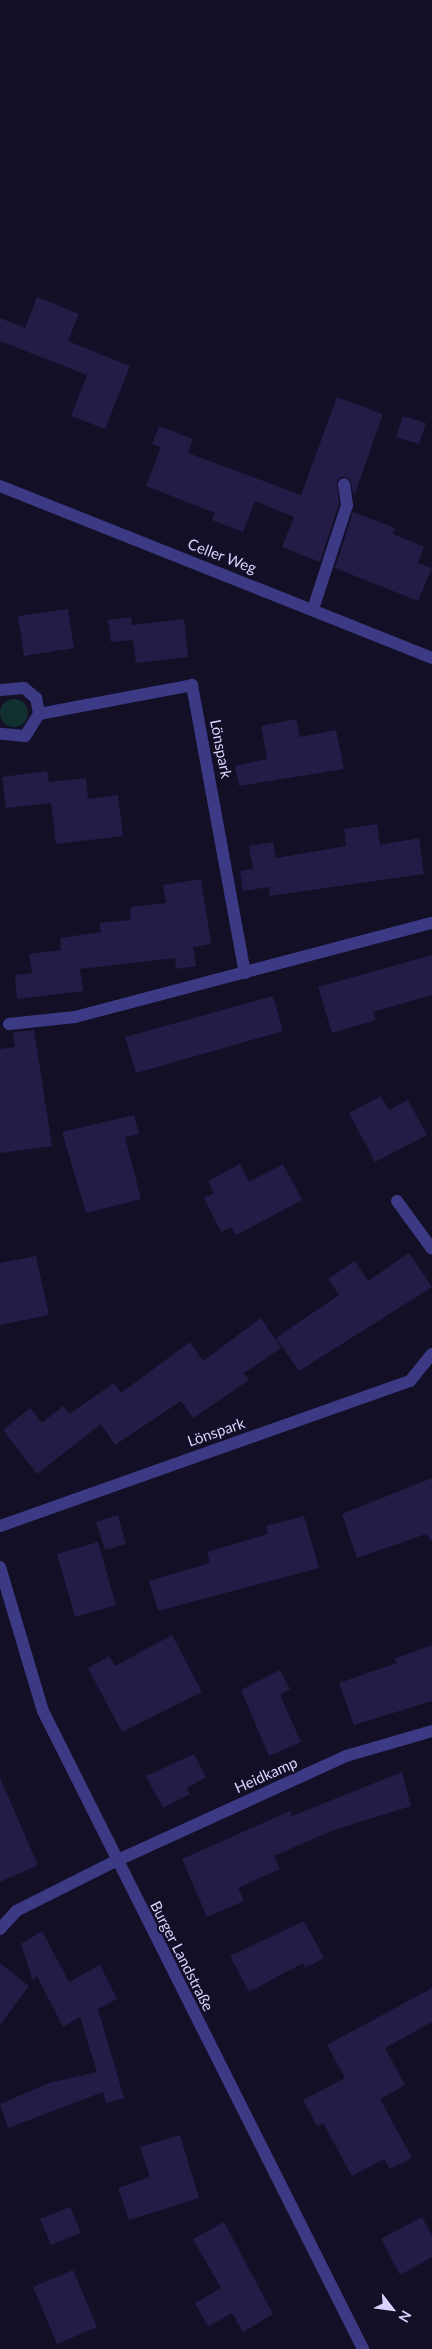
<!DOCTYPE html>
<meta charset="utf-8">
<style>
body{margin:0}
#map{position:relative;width:432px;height:2349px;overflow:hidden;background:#130f26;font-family:Lato,sans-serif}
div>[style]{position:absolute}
.green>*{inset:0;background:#12302f}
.round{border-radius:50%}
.building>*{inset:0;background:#241b47}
.service>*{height:12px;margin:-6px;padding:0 6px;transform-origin:6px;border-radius:6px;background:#3d3a85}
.minor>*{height:12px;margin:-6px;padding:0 6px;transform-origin:6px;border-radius:6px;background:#3d3a85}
.tertiary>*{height:12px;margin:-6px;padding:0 6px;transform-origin:6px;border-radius:6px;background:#3d3a85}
span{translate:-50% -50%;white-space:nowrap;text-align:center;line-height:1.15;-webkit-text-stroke:4.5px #130f26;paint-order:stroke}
.street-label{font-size:15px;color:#d9d4ff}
.north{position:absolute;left:367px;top:2284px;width:50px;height:50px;-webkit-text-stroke:4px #130f26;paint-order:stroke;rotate:120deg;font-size:14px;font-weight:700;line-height:20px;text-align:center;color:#d9d4ff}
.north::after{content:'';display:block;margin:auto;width:18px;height:22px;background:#d9d4ff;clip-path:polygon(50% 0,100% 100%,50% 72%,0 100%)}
</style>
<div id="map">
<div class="green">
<div class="round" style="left:0;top:699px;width:28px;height:28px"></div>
</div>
<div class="building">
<div style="clip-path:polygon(37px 297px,79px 314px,68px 341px,130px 366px,105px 429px,71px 416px,87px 375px,0 341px,0 318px,25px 328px)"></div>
<div style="clip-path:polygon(337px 397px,383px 414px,354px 496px,350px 479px,342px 476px,337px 481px,339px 504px,320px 562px,282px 547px,294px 517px,255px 501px,243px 532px,212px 520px,215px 513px,146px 486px,161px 447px,152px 444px,159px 426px,193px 439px,188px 453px,301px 495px)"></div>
<div style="clip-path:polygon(403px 416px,426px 423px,419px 444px,396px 437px)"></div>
<div style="clip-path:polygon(353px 512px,395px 528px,393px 534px,424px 547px,418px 563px,432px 568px,418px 601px,335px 568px)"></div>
<div style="clip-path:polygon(68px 609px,74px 648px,24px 656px,18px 616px)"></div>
<div style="clip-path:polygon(131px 617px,132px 625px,184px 619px,188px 657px,136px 663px,133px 640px,111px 642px,108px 620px)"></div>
<div style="clip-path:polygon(296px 719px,300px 737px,336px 730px,344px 769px,239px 786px,235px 766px,267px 759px,261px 726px)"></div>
<div style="clip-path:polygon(47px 771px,49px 782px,86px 778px,88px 799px,118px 795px,123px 836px,56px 844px,51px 803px,6px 808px,2px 777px)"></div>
<div style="clip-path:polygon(377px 824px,380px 845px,419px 838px,424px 874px,270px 896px,269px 887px,243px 891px,240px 871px,253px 869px,249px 846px,273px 842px,276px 858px,346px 846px,344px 829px)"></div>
<div style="clip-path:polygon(201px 879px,211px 944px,193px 947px,196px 966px,176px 969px,175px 958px,80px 969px,83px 991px,17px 999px,15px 975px,32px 973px,29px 954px,61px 950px,60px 938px,101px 932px,99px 923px,131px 920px,130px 907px,166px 903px,163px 885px)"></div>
<div style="clip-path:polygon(432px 955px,432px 995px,373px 1012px,376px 1020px,332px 1033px,318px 987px)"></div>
<div style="clip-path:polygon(273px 996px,283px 1031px,136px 1073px,125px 1037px)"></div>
<div style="clip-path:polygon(34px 1030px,52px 1146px,0 1153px,0 1049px,15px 1047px,13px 1032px)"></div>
<div style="clip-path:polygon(381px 1096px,389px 1110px,408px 1100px,427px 1135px,375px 1162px,349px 1113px)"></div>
<div style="clip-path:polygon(134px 1115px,139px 1134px,125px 1137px,141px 1199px,86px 1213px,62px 1132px)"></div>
<div style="clip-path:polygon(240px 1164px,249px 1182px,283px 1164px,302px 1200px,236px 1235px,231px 1227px,221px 1232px,204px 1198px,214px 1193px,208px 1181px)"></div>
<div style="clip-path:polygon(409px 1253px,432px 1287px,299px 1371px,276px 1338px,339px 1295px,328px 1279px,355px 1261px,368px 1281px)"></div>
<div style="clip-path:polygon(36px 1256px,49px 1315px,0 1325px,0 1263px)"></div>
<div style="clip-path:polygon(261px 1318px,281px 1348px,244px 1373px,249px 1380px,193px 1418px,181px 1401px,115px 1445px,101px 1424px,37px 1474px,3px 1430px,30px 1408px,42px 1423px,63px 1406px,69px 1414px,114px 1383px,121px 1393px,190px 1342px,203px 1361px)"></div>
<div style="clip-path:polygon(432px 1478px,432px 1541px,426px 1534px,357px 1558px,342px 1514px)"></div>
<div style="clip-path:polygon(118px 1515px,126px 1544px,105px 1550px,96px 1522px)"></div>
<div style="clip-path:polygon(304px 1516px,319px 1568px,158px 1611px,149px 1581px,210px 1563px,207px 1552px,268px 1534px,266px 1526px)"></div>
<div style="clip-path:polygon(98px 1542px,116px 1605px,75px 1617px,57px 1554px)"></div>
<div style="clip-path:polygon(172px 1635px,202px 1692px,122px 1732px,88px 1668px,109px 1656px,115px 1666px)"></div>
<div style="clip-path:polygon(432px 1645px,432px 1701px,354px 1725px,339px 1683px,397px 1663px,394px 1659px)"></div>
<div style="clip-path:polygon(280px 1670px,290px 1689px,280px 1695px,301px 1742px,269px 1756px,241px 1690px)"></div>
<div style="clip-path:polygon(194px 1754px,206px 1777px,187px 1788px,190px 1794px,163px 1808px,146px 1776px)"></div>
<div style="clip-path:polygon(402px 1772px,411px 1806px,331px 1831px,274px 1856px,280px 1869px,238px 1888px,244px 1901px,207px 1917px,182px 1859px,290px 1811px,292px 1816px)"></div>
<div style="clip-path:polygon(0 1778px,38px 1865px,0 1882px)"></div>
<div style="clip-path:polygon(304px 1921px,324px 1958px,305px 1968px,303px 1963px,249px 1992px,230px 1956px)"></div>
<div style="clip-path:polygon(42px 1931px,69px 1982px,100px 1965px,117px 1999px,98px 2009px,124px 2098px,106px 2103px,103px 2092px,8px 2128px,0 2104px,49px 2083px,97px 2072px,80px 2017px,63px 2027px,37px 1976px,33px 1981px,21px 1944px)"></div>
<div style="clip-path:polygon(0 1963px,29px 1986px,0 2025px)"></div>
<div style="clip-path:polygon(432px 1988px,432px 2022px,385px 2048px,405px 2085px,380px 2099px,412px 2158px,390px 2169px,384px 2159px,352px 2176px,323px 2123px,317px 2126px,303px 2100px,345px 2078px,327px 2045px)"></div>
<div style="clip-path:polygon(180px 2135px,199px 2198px,129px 2220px,118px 2188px,150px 2177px,140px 2147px)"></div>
<div style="clip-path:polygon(70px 2207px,81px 2233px,51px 2245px,40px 2219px)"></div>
<div style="clip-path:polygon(422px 2217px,432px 2236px,432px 2257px,400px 2275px,381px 2239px)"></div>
<div style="clip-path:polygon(224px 2222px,273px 2314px,243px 2332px,232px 2313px,208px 2327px,195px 2303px,221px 2288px,193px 2239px)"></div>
<div style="clip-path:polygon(73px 2270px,97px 2327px,57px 2344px,33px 2287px)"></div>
</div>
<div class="service">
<div style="left:313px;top:609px;width:109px;rotate:-71.9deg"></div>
<div style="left:347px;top:505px;width:21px;rotate:-98deg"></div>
</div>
<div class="minor">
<div style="left:0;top:486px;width:465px;rotate:21.7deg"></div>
<div style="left:0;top:690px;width:24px;rotate:-5deg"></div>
<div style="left:24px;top:688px;width:16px;rotate:40deg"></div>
<div style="left:36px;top:698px;width:16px;rotate:79deg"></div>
<div style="left:39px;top:714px;width:26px;rotate:122deg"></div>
<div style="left:25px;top:736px;width:25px;rotate:-175deg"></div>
<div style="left:39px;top:714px;width:156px;rotate:-10.7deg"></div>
<div style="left:192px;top:685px;width:293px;rotate:79.6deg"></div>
<div style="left:9px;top:1024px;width:66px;rotate:-6.1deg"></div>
<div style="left:75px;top:1017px;width:369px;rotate:-14.8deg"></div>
<div style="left:397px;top:1201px;width:59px;rotate:53.9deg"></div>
<div style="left:0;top:1526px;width:435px;rotate:-19.5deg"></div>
<div style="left:410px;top:1381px;width:35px;rotate:-51deg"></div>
<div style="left:0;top:1929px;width:24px;rotate:-48deg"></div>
<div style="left:16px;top:1911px;width:114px;rotate:-26.6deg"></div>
<div style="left:118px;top:1860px;width:251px;rotate:-24.5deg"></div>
<div style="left:346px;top:1756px;width:90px;rotate:-16.2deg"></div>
</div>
<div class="tertiary">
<div style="left:0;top:1567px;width:150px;rotate:73.4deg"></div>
<div style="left:43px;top:1711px;width:714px;rotate:63.36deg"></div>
</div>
<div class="street-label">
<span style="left:222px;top:556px;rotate:21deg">Celler Weg</span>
<span style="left:221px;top:749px;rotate:79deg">Lönspark</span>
<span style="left:216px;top:1432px;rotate:-19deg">Lönspark</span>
<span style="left:266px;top:1775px;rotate:-24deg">Heidkamp</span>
<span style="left:182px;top:1956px;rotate:63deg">Burger Landstraße</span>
</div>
<div class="north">N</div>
</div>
